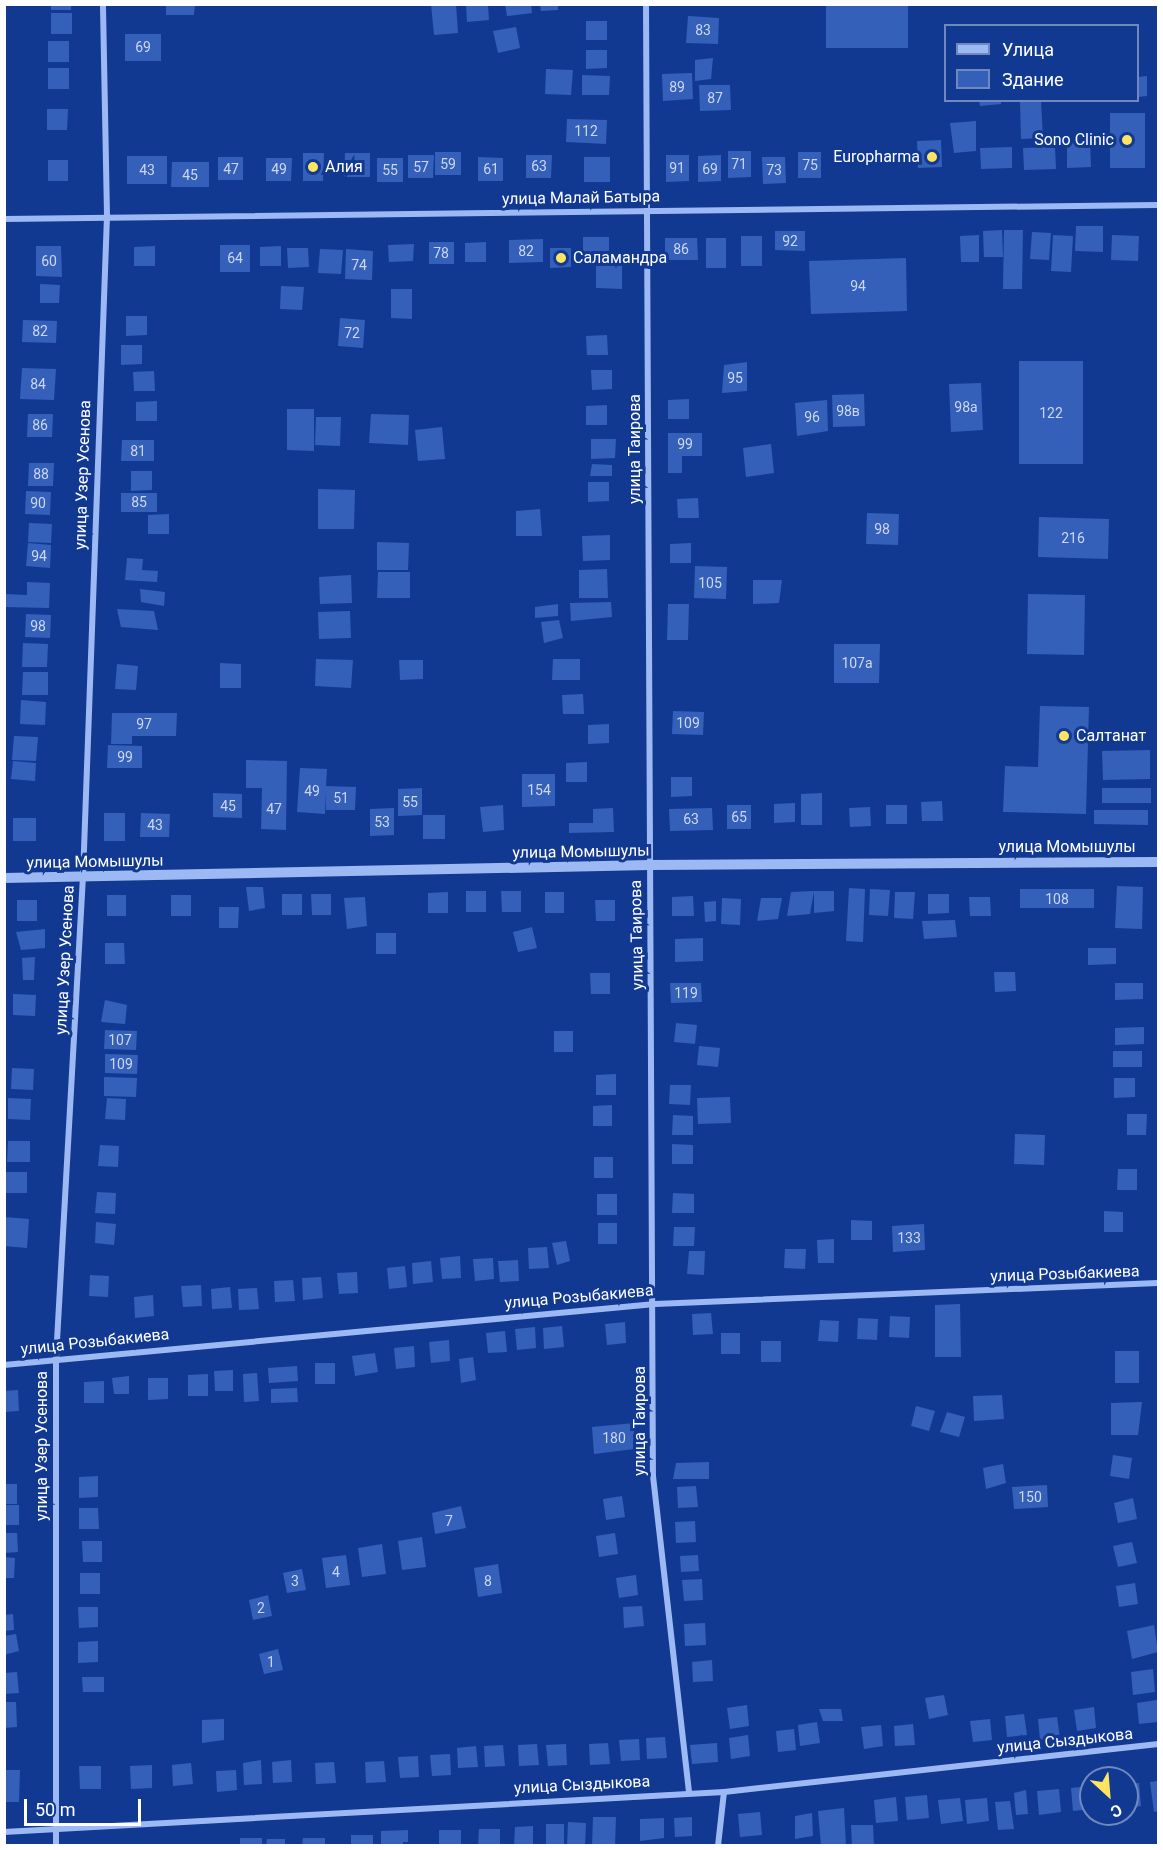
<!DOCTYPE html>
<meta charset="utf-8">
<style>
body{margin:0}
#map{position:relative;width:1163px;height:1850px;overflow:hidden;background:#113992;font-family:Roboto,sans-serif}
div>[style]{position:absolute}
.building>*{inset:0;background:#3460ba}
.minor>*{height:6px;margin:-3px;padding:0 3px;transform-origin:3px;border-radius:3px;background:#9db9f3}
.tertiary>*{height:10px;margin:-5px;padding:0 5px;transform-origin:5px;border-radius:5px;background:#9db9f3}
.dots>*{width:16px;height:16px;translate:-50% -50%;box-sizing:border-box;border:3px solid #113992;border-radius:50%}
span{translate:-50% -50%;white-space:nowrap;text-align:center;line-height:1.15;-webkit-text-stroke:6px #113992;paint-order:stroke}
.number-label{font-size:14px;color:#ccd7ee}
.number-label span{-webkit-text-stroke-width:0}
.poi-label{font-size:16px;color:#fff}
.right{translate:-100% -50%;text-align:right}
.left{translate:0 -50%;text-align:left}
.street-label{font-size:16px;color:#fff}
.frame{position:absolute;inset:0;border:6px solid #fff;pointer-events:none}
.legend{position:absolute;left:944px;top:24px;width:195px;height:78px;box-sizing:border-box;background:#113992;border:2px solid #7088be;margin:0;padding:8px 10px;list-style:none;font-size:18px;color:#fff}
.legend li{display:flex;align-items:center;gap:12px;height:30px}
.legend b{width:30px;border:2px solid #7088be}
.north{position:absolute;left:1079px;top:1766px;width:60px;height:60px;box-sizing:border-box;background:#113992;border:2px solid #7088be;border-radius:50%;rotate:154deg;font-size:16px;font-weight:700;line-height:24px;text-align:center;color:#fff}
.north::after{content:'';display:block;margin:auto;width:21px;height:27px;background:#ffe55f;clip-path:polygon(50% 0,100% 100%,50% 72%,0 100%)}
.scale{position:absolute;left:24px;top:1799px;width:117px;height:27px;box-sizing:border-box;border:3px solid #fff;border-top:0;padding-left:8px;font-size:18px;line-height:21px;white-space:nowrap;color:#fff;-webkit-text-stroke:4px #113992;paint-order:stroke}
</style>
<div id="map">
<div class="building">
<div style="clip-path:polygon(51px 4px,71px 4px,71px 10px,51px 10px)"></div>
<div style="clip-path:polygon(166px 4px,195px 4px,194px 15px,166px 15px)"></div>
<div style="clip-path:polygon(431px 4px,456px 4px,458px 33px,434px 35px)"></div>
<div style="clip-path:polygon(505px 4px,531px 4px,532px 13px,507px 16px)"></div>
<div style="clip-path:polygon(540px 4px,558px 4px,558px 10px,541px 11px)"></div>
<div style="clip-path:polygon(466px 5px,488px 5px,489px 20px,467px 22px)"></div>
<div style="clip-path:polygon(826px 5px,908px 5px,908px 48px,826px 48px)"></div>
<div style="clip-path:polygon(51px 13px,72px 13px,72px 34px,51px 34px)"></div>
<div style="clip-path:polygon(688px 16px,719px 18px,718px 44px,686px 43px)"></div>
<div style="clip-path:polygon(586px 21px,607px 21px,607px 40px,586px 40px)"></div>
<div style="clip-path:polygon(516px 27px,520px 48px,498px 53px,493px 31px)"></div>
<div style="clip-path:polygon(125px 34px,161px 34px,161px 61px,125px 61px)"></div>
<div style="clip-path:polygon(48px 41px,69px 41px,69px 62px,48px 62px)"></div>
<div style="clip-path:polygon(586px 50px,607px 50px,607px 68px,586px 69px)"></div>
<div style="clip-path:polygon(713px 58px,711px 79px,695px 81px,695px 60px)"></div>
<div style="clip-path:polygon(48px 68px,69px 68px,69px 89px,48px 89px)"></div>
<div style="clip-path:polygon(546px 69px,573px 70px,571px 95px,545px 94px)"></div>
<div style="clip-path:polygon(692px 73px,693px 99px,663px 101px,662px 74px)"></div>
<div style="clip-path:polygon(582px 75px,610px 76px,609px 95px,582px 95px)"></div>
<div style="clip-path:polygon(1147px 76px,1147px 96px,1138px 97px,1138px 77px)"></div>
<div style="clip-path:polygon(699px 85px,730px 85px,731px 110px,700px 111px)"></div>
<div style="clip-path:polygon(979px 100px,1001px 100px,1001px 104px,980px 106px)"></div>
<div style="clip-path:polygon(1041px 101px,1043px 138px,1021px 139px,1020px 102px)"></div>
<div style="clip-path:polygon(47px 109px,68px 109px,67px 130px,47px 130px)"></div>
<div style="clip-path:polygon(1110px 113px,1145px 113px,1145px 168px,1110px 168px)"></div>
<div style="clip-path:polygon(567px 119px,607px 120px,606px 144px,566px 142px)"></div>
<div style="clip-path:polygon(976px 121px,976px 151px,954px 153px,950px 123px)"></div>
<div style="clip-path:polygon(941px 140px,942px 167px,918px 168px,917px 141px)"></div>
<div style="clip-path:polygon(1090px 141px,1091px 167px,1067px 168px,1067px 142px)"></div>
<div style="clip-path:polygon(1012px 147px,1012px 168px,981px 169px,980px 148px)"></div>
<div style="clip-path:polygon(1055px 147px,1056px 169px,1024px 170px,1023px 148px)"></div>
<div style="clip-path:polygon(728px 151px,751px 151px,751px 177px,728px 178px)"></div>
<div style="clip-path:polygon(435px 152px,461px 152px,461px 175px,435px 175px)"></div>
<div style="clip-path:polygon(798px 152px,821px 152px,821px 178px,798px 178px)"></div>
<div style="clip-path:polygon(303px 153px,324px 153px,323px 181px,303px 181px)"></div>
<div style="clip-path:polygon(345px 153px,370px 153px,370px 177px,344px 177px)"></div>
<div style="clip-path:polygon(408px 155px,434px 155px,433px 178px,408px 178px)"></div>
<div style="clip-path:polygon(526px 155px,552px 155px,551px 178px,526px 178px)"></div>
<div style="clip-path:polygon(666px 155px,689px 155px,689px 181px,666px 182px)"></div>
<div style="clip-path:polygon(721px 155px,721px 181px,698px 182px,698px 156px)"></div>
<div style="clip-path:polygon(127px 156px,167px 156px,167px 184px,127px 184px)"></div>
<div style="clip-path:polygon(218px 157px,243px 157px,243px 180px,218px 180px)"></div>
<div style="clip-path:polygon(478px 157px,503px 158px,503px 181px,478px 181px)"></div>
<div style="clip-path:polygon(584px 157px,610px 157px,610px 182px,584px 182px)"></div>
<div style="clip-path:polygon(762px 157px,785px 157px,786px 183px,763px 184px)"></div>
<div style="clip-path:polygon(266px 158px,292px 158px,291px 181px,266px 181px)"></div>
<div style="clip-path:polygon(377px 158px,403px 158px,403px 182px,377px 182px)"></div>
<div style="clip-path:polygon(48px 160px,68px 160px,68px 181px,48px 181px)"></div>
<div style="clip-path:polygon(172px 162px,209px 162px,209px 187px,171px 187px)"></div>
<div style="clip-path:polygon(1076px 226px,1103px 226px,1103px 252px,1075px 251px)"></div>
<div style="clip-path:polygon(1002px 230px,1003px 257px,984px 257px,983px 231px)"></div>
<div style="clip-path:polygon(1004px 230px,1023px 230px,1022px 289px,1003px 289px)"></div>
<div style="clip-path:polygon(775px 231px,805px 231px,805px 251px,775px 250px)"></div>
<div style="clip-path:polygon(1032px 232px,1051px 233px,1049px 260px,1030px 259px)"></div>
<div style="clip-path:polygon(979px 235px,979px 262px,961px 262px,960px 236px)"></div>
<div style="clip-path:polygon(1053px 235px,1073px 236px,1071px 272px,1051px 271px)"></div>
<div style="clip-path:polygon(1112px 235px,1139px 236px,1138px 261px,1111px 260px)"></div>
<div style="clip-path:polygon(741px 236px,762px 236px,762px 266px,741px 266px)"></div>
<div style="clip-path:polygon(583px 237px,609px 237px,609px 261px,583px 261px)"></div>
<div style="clip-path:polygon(665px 238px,697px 238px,698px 260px,665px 260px)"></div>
<div style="clip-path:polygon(706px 238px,726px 238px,726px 268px,706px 268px)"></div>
<div style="clip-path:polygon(543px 239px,543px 262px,509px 263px,509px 240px)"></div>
<div style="clip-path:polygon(429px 242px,454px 242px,454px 264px,429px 264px)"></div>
<div style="clip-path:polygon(486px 242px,486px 262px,465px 262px,465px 243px)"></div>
<div style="clip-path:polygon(414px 244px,413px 261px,389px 262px,388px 245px)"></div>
<div style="clip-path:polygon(220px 245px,250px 245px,250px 272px,220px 272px)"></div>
<div style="clip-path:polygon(36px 246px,61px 246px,62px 277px,36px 276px)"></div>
<div style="clip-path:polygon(155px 246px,155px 266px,134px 266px,134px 247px)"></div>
<div style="clip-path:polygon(281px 246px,281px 266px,260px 266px,260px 247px)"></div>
<div style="clip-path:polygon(287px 248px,308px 248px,309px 267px,288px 268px)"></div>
<div style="clip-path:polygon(550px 248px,571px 248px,571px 267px,550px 268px)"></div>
<div style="clip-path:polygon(320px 249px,343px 250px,341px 274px,318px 273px)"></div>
<div style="clip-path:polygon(346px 249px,373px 251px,372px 280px,345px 279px)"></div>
<div style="clip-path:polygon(906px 258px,907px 311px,811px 314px,809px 261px)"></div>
<div style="clip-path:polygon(622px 263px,622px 289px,596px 288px,596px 264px)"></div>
<div style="clip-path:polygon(40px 284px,60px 285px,59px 303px,40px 303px)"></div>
<div style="clip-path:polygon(281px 286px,304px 287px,302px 310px,280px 309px)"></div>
<div style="clip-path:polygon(391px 289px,412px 289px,412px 319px,391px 318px)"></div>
<div style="clip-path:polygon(126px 316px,147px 316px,147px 335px,126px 336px)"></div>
<div style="clip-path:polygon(340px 318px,365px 320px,363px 348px,338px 346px)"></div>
<div style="clip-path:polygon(23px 320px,57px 321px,56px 343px,22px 342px)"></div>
<div style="clip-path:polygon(607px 335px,608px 355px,587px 355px,586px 336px)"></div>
<div style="clip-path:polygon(121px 345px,142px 345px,142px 364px,121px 365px)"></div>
<div style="clip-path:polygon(1019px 361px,1083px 361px,1083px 464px,1019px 464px)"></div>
<div style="clip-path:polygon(747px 362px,747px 391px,722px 393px,724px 365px)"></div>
<div style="clip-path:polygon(22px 368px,56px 369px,54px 400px,20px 399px)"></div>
<div style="clip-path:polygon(591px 370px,612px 370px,612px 389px,592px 390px)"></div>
<div style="clip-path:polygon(154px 371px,155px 391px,134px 391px,133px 372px)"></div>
<div style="clip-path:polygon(981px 383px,983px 430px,951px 432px,949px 384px)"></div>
<div style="clip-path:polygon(864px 394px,865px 426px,833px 427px,832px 395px)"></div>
<div style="clip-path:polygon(689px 399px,689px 419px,668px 419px,668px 400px)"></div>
<div style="clip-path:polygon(827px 400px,828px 431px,797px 436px,795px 403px)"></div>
<div style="clip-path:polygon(157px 401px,157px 421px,136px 421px,136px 402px)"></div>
<div style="clip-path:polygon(607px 405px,607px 425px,586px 425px,586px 406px)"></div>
<div style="clip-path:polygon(287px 409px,314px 409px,314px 451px,287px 450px)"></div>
<div style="clip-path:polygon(28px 414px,53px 414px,52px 437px,27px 437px)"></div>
<div style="clip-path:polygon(371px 414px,409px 415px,408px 445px,369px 443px)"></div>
<div style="clip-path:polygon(316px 417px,341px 417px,340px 446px,315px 445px)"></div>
<div style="clip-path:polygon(442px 427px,445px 459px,418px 461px,415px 430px)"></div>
<div style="clip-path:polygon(668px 433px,702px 433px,702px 456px,682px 456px,682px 473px,668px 473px)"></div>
<div style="clip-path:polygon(591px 439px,616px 439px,615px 458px,591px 459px)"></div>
<div style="clip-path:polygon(122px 440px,154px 440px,154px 461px,121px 461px)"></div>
<div style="clip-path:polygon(771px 444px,774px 473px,746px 477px,743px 448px)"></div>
<div style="clip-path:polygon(29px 463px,54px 463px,53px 486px,28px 486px)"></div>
<div style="clip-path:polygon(592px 464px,612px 465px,612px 476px,590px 476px)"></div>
<div style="clip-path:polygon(131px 471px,152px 471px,152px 490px,131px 491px)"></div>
<div style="clip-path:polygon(588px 482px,609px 482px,609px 501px,588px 502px)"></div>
<div style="clip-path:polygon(318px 489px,355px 490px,354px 529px,318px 529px)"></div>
<div style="clip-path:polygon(26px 491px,51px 492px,50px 515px,25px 514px)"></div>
<div style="clip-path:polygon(121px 493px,157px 493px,157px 512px,121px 512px)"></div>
<div style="clip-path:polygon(698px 498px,699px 518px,678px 518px,677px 499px)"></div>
<div style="clip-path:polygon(540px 509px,542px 536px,516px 536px,516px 511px)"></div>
<div style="clip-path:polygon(867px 513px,899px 514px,898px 545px,866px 544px)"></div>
<div style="clip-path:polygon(169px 514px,169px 534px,148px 534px,148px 515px)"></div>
<div style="clip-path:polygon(1039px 517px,1109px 519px,1108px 559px,1038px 557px)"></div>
<div style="clip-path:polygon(29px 523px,52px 524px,51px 543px,28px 542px)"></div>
<div style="clip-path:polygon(610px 535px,610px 560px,583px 561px,582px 536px)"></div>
<div style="clip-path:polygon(377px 542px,409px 543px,408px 570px,377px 570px)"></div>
<div style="clip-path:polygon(28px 543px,51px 545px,50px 568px,26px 566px)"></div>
<div style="clip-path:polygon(691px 543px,691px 563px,670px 563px,670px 544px)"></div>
<div style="clip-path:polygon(127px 558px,143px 559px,142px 570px,158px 571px,157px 582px,125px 580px)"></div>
<div style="clip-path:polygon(695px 566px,727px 567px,726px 599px,694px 598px)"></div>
<div style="clip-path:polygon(607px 569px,608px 598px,579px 598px,579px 570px)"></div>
<div style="clip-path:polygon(378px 572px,410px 572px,410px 598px,377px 598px)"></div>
<div style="clip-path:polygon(351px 575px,352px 603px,320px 604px,319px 577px)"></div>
<div style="clip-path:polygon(753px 580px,782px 580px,779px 603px,753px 604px)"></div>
<div style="clip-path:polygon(27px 582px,50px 583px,49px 608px,4px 607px,4px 594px,27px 595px)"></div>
<div style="clip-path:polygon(140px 589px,165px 592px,164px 606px,141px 602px)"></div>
<div style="clip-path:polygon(1028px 594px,1085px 595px,1084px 655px,1027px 654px)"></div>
<div style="clip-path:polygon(611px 602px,612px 617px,571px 621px,570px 603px)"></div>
<div style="clip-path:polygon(558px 604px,558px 616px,535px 618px,535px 607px)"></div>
<div style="clip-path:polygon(668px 604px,689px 604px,688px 640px,667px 640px)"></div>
<div style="clip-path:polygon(117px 609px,154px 611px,158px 630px,121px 627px)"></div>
<div style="clip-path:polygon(350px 611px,351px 638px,319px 639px,318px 612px)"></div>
<div style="clip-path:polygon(26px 614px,51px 615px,50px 638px,25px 637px)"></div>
<div style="clip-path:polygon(559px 620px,563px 638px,544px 643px,541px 622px)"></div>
<div style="clip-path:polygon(23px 643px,48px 644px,47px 667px,22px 667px)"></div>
<div style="clip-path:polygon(834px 644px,880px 644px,879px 683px,834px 683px)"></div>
<div style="clip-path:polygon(316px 659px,353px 660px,351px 688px,315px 686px)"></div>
<div style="clip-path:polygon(553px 659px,580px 659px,580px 680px,552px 680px)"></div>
<div style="clip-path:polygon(399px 660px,423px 660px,423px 679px,400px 680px)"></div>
<div style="clip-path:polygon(220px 663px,241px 664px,241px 688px,220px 688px)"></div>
<div style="clip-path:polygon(117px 664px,138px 666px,136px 690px,115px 689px)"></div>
<div style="clip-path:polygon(23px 672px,48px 672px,48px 695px,22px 695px)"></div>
<div style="clip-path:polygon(583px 694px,584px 714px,563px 714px,562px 695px)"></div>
<div style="clip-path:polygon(21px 700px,46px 702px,45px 725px,20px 724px)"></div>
<div style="clip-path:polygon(1040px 706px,1089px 707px,1086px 814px,1003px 812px,1005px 766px,1038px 767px)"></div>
<div style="clip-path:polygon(673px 711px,704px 712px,703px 735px,672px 734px)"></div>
<div style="clip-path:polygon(112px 713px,177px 713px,176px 736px,132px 736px,132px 744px,111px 744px)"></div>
<div style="clip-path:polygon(609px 724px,609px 743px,588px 744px,588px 725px)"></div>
<div style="clip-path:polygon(14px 736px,38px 737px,36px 761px,12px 760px)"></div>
<div style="clip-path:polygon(108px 745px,142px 746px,142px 768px,107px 768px)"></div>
<div style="clip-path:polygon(1150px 750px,1150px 779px,1103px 780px,1102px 751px)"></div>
<div style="clip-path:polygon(246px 760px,287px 761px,286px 830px,261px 829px,262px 788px,246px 788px)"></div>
<div style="clip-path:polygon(13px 761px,36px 763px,35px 781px,11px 779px)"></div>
<div style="clip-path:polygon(587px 762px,587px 782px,566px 782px,566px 763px)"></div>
<div style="clip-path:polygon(300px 768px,327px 769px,326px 786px,356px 787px,355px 810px,326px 810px,326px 792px,325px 814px,297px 812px)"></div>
<div style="clip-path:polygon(522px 774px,555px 774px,555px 806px,522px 807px)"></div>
<div style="clip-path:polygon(671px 777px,692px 777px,692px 796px,671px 797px)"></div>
<div style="clip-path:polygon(422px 788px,422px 815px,398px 816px,398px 789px)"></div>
<div style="clip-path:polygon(1102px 788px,1151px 788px,1151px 803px,1102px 803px)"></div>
<div style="clip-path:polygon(213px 793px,242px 794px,242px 818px,213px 817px)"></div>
<div style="clip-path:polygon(822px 793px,822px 825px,801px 825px,801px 794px)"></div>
<div style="clip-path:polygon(942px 801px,943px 821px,922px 821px,921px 802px)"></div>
<div style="clip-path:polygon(795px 803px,795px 822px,774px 823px,774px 804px)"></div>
<div style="clip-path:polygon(503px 805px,504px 830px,483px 832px,480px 807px)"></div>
<div style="clip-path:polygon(727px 805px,751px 805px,751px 829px,727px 829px)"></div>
<div style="clip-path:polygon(886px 805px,907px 805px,907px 824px,886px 824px)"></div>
<div style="clip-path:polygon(870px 807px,871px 826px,850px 827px,849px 808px)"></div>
<div style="clip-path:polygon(394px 808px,394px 835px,370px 836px,370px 809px)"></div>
<div style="clip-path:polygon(613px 808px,614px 832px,569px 833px,569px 823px,593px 823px,593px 809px)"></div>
<div style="clip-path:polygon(712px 808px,713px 830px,670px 831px,669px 809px)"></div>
<div style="clip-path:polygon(1094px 810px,1148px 810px,1148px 825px,1094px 824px)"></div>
<div style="clip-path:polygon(104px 813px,125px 813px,125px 841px,104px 841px)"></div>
<div style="clip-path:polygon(141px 813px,170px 814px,169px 837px,140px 837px)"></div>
<div style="clip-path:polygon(423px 815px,445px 815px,445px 839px,423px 839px)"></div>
<div style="clip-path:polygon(13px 818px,36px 818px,36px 841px,13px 841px)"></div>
<div style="clip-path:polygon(1117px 886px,1143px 887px,1142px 929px,1115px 928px)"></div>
<div style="clip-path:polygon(246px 887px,263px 887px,265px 908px,249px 911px)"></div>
<div style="clip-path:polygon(849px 888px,865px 889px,863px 942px,846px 941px)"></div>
<div style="clip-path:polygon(870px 889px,890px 890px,888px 916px,869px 915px)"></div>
<div style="clip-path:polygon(1020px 889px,1094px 889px,1094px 908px,1020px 908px)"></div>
<div style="clip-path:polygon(466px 891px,486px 891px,486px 912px,466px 912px)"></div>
<div style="clip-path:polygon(501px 891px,521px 891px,521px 912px,502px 912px)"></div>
<div style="clip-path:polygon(814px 891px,834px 891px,834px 911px,814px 913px)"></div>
<div style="clip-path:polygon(814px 891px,810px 914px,787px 916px,791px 892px)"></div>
<div style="clip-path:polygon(448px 892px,448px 913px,428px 913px,428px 893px)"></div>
<div style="clip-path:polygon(545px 892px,564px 892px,564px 913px,545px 913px)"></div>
<div style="clip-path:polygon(895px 892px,915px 892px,913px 919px,894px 918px)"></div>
<div style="clip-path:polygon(282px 894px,302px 894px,302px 915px,282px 915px)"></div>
<div style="clip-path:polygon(311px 894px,331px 894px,331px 915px,312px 915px)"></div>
<div style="clip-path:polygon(928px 894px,949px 894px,949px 913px,928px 914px)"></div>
<div style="clip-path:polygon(107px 895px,126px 895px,126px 916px,107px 916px)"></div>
<div style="clip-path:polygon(171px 895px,191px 895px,191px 916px,171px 916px)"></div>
<div style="clip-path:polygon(693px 896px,694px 916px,672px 916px,672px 897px)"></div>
<div style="clip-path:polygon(365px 897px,367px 926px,347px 929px,344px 898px)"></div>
<div style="clip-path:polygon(969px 897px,990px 897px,991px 916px,970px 916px)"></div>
<div style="clip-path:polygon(722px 898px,741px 899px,740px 925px,721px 924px)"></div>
<div style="clip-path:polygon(761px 898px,782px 898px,778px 919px,757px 921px)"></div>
<div style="clip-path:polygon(17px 900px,37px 900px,37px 921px,17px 921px)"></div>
<div style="clip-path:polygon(595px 900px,615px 900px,615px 921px,596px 921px)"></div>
<div style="clip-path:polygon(716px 901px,716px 921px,705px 922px,704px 902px)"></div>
<div style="clip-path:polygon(219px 907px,239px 907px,238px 928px,219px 928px)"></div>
<div style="clip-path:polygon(955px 920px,957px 937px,924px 939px,922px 921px)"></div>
<div style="clip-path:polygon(532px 927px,537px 948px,518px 952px,513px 932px)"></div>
<div style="clip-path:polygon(45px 929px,45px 948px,21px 950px,16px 932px)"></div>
<div style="clip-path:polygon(376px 933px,396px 933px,396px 954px,376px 954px)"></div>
<div style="clip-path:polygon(703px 938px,703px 961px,675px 962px,675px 939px)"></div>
<div style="clip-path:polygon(105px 943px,124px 943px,125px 964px,105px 964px)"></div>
<div style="clip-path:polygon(1088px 948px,1116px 948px,1116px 964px,1088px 965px)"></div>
<div style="clip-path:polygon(35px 957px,34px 980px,23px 980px,22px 958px)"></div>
<div style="clip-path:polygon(994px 972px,1015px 972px,1016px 991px,995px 992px)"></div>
<div style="clip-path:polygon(590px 973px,610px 973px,610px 994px,591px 994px)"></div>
<div style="clip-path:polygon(670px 983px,701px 983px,702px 1002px,671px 1003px)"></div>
<div style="clip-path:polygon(1115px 983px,1143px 983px,1143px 999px,1115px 1000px)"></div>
<div style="clip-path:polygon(13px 994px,36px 995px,35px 1016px,13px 1015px)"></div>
<div style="clip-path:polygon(105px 1000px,127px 1005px,125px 1024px,101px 1022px)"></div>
<div style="clip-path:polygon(676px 1023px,697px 1025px,695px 1044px,674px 1042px)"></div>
<div style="clip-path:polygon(1144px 1027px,1144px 1044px,1115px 1045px,1115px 1028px)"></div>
<div style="clip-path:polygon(105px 1030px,137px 1031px,136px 1050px,104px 1049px)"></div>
<div style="clip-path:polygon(554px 1031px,573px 1031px,573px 1052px,554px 1052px)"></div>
<div style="clip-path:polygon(699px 1046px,720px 1048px,718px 1067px,697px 1065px)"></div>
<div style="clip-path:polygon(1113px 1051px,1142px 1051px,1142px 1067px,1113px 1067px)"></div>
<div style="clip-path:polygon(105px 1054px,138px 1055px,137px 1074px,105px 1073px)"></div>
<div style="clip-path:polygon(12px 1068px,34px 1069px,33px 1090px,11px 1089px)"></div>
<div style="clip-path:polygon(616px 1074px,616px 1095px,596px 1095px,596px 1075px)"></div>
<div style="clip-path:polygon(104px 1077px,137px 1078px,136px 1097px,104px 1096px)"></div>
<div style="clip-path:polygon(1114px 1078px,1135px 1078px,1135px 1097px,1114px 1098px)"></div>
<div style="clip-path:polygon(670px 1085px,691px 1085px,690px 1105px,669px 1104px)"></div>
<div style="clip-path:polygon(730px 1097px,731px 1123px,698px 1124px,697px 1098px)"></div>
<div style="clip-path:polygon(8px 1098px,31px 1099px,30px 1120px,8px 1119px)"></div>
<div style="clip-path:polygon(107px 1098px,126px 1099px,125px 1120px,105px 1119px)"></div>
<div style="clip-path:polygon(612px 1105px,612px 1126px,593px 1126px,593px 1106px)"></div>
<div style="clip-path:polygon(1127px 1114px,1147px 1114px,1146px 1135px,1127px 1135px)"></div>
<div style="clip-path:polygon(673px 1115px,693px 1116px,693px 1135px,672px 1135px)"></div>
<div style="clip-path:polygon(1015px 1134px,1045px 1135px,1044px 1165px,1014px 1164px)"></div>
<div style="clip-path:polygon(8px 1141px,30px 1141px,30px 1162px,7px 1162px)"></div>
<div style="clip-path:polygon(672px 1144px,693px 1145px,693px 1164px,672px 1164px)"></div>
<div style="clip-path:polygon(100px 1145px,119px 1146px,118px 1167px,98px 1166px)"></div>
<div style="clip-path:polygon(594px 1157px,613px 1157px,613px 1178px,594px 1178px)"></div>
<div style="clip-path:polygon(1118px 1169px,1137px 1169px,1137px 1190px,1117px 1190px)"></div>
<div style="clip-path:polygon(5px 1172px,27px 1172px,27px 1193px,5px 1193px)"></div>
<div style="clip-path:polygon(97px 1192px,116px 1193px,115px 1214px,95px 1213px)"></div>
<div style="clip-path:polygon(673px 1193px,694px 1194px,694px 1213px,672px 1213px)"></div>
<div style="clip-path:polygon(597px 1194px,617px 1194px,617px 1215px,597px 1215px)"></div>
<div style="clip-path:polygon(1104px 1211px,1123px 1212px,1123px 1232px,1104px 1232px)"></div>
<div style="clip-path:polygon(4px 1217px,29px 1219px,27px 1248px,4px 1246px)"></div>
<div style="clip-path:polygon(851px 1220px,872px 1221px,872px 1240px,851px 1240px)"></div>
<div style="clip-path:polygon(96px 1222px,116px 1224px,114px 1245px,95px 1243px)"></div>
<div style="clip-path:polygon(598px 1223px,617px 1223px,617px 1244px,598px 1244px)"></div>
<div style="clip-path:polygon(924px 1224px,925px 1250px,893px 1252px,892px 1226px)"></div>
<div style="clip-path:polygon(674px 1227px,695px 1227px,694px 1246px,673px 1246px)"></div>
<div style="clip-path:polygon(834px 1239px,834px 1263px,818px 1263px,817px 1240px)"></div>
<div style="clip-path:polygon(566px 1241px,570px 1261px,557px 1265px,552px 1243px)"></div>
<div style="clip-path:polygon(547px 1247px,549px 1268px,529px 1269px,528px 1248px)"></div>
<div style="clip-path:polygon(785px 1249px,806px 1249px,805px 1269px,784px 1268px)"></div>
<div style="clip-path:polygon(689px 1251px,705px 1251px,704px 1275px,687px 1274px)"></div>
<div style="clip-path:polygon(460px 1256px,461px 1278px,442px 1279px,440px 1258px)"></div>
<div style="clip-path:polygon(493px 1258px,494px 1279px,475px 1281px,473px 1259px)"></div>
<div style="clip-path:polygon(518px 1260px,519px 1281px,500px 1282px,498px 1261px)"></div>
<div style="clip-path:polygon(431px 1261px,433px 1282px,413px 1284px,412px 1263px)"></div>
<div style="clip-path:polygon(405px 1266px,407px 1287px,389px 1289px,387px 1268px)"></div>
<div style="clip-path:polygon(357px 1272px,358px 1293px,339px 1294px,337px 1273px)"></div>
<div style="clip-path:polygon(90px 1275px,109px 1276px,108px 1297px,89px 1296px)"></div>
<div style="clip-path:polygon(321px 1277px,323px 1298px,303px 1300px,302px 1278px)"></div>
<div style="clip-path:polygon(293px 1280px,295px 1301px,275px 1302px,274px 1281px)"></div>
<div style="clip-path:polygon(201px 1285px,202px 1306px,183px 1307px,181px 1286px)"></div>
<div style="clip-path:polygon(230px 1287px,232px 1308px,212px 1309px,211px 1289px)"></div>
<div style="clip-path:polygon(257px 1288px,259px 1309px,239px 1310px,238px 1289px)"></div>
<div style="clip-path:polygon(153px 1295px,154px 1316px,135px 1318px,134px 1297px)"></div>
<div style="clip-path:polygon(960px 1304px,961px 1357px,935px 1357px,935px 1305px)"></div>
<div style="clip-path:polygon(711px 1313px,713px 1334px,693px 1335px,692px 1314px)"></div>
<div style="clip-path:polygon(890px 1316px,910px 1317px,909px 1338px,889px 1337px)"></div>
<div style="clip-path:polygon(858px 1318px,878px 1319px,877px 1340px,857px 1339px)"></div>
<div style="clip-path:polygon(820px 1320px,839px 1321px,838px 1342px,818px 1341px)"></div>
<div style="clip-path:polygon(625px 1322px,626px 1343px,607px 1345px,605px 1324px)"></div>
<div style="clip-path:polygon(562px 1326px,564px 1347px,544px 1349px,543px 1328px)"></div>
<div style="clip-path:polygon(535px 1327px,536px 1348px,517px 1350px,515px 1329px)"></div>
<div style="clip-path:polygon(505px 1331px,507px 1352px,488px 1353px,486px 1333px)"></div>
<div style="clip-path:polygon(721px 1333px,740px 1333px,740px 1354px,721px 1354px)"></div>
<div style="clip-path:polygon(449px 1340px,450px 1361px,431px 1363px,429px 1342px)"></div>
<div style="clip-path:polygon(761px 1341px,781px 1341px,781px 1362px,761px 1362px)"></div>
<div style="clip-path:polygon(414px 1346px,415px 1367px,396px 1369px,394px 1348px)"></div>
<div style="clip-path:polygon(1115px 1351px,1139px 1351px,1139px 1383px,1115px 1383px)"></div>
<div style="clip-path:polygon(375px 1353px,378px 1372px,355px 1376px,352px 1356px)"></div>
<div style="clip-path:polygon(473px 1357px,476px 1380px,461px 1383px,459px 1359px)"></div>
<div style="clip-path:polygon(315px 1363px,335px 1363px,335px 1384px,315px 1384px)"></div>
<div style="clip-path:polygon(297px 1366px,298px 1381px,269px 1383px,268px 1368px)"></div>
<div style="clip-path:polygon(233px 1370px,233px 1391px,215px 1391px,214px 1371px)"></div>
<div style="clip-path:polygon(257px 1373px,259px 1401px,244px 1402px,243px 1374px)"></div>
<div style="clip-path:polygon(208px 1374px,208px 1396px,188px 1396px,188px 1375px)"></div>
<div style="clip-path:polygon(129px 1376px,129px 1394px,114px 1394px,112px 1378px)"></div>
<div style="clip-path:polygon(148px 1378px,168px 1378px,168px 1399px,148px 1400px)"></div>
<div style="clip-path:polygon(104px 1381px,104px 1403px,84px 1403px,84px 1382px)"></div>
<div style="clip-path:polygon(297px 1388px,298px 1402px,271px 1403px,271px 1389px)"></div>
<div style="clip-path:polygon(18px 1390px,19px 1411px,4px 1412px,4px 1391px)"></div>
<div style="clip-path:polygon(1002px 1395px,1004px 1419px,974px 1421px,973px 1396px)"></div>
<div style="clip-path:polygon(1142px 1402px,1138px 1435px,1111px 1435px,1111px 1403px)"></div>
<div style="clip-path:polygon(916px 1406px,935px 1411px,929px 1431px,911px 1426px)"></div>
<div style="clip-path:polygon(947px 1412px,965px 1417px,959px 1437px,940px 1432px)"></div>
<div style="clip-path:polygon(634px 1423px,634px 1449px,594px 1454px,592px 1427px)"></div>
<div style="clip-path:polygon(1113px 1455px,1132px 1458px,1129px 1479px,1110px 1476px)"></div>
<div style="clip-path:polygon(709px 1462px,709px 1479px,673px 1479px,676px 1463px)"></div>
<div style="clip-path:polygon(1003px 1464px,1006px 1483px,986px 1489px,983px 1468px)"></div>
<div style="clip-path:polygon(98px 1476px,98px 1497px,79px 1498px,79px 1477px)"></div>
<div style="clip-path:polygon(4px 1484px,17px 1484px,17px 1504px,4px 1504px)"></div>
<div style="clip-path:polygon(1047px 1485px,1048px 1507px,1014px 1509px,1012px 1487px)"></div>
<div style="clip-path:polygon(696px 1486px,698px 1507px,678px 1508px,677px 1487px)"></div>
<div style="clip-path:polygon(622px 1496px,625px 1517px,606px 1520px,603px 1499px)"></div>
<div style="clip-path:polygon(1133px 1498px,1137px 1519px,1118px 1523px,1114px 1503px)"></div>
<div style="clip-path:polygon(4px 1505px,19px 1505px,19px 1525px,4px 1525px)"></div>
<div style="clip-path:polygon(461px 1506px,466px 1528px,435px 1534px,432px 1513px)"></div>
<div style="clip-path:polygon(79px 1508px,98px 1508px,99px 1529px,79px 1529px)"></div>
<div style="clip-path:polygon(695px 1521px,696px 1542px,676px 1543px,675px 1522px)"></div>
<div style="clip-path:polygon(4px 1533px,17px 1533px,18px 1552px,4px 1553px)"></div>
<div style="clip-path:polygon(615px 1533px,618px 1554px,599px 1557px,596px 1536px)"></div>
<div style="clip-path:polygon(422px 1537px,426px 1567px,402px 1570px,398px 1541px)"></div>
<div style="clip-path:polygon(82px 1541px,102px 1541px,102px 1562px,83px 1562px)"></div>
<div style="clip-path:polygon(1132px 1542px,1137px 1563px,1118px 1567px,1113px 1546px)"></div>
<div style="clip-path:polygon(382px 1544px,386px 1574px,362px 1577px,358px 1548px)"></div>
<div style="clip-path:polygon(346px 1555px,350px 1585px,326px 1588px,322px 1558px)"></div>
<div style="clip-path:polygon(698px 1555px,699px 1571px,681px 1572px,680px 1556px)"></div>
<div style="clip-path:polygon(4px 1557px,15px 1558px,14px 1578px,4px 1578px)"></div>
<div style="clip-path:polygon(498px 1564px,502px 1593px,478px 1597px,474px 1568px)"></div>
<div style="clip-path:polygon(302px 1569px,306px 1590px,287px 1593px,283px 1573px)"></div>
<div style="clip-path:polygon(80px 1573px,100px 1573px,100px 1594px,80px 1594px)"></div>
<div style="clip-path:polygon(636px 1575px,638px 1595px,619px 1598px,616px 1578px)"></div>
<div style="clip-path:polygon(702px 1579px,703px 1600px,684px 1601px,682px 1580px)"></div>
<div style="clip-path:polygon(1135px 1583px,1138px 1604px,1119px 1607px,1116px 1586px)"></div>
<div style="clip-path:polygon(268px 1595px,272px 1616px,253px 1620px,249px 1600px)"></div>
<div style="clip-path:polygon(642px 1606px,644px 1626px,624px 1628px,623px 1607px)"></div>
<div style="clip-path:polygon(78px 1607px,98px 1607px,98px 1627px,79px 1628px)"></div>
<div style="clip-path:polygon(13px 1614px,14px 1630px,4px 1631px,4px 1615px)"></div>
<div style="clip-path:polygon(705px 1623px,706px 1645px,685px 1646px,684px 1624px)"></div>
<div style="clip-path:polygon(1154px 1625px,1158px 1652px,1132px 1659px,1127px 1631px)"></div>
<div style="clip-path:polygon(16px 1634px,19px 1651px,4px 1655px,4px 1636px)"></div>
<div style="clip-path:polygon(98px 1641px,98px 1662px,78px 1663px,78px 1642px)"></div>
<div style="clip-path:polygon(278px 1649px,283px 1670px,264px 1674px,259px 1654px)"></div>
<div style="clip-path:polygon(712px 1660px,713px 1681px,693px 1682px,692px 1662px)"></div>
<div style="clip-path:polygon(1153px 1669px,1155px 1692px,1133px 1695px,1131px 1672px)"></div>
<div style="clip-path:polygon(17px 1672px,19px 1693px,4px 1694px,4px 1673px)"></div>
<div style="clip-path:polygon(82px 1677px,104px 1677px,104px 1692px,83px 1692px)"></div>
<div style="clip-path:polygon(944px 1695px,948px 1715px,929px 1719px,925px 1698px)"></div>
<div style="clip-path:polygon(1157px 1700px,1158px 1722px,1139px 1724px,1137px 1703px)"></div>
<div style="clip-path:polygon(4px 1702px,16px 1702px,17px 1727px,4px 1728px)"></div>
<div style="clip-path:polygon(747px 1705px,749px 1726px,730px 1729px,727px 1708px)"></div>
<div style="clip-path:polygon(1094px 1707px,1096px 1728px,1077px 1731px,1074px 1710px)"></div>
<div style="clip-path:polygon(819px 1709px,841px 1709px,843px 1721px,823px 1721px)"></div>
<div style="clip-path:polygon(1024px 1714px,1027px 1735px,1007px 1737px,1005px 1716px)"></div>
<div style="clip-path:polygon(1057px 1717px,1060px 1738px,1040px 1740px,1038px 1719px)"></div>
<div style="clip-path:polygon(224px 1719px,224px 1740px,202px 1743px,202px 1720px)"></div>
<div style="clip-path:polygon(990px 1719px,992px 1740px,973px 1742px,970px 1721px)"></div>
<div style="clip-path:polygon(817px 1722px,820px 1743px,800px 1746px,798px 1725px)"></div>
<div style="clip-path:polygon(913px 1724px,915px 1745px,895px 1746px,894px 1726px)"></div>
<div style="clip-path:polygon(881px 1725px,883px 1746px,864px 1749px,861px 1727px)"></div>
<div style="clip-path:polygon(794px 1729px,796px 1750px,778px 1752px,776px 1731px)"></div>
<div style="clip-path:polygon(748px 1735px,750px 1756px,731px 1759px,729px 1738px)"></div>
<div style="clip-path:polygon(665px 1737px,667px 1758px,647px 1759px,646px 1738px)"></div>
<div style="clip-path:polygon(639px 1739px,640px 1760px,621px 1761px,619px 1740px)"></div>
<div style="clip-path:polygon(608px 1743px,610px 1764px,590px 1765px,589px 1744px)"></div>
<div style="clip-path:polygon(717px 1743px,718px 1762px,692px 1764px,690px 1745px)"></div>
<div style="clip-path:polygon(537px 1744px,539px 1765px,519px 1766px,518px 1745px)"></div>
<div style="clip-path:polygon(566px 1744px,567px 1765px,548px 1766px,546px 1745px)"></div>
<div style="clip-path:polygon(503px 1745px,505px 1766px,485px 1767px,484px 1746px)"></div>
<div style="clip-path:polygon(476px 1746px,478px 1767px,458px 1768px,457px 1748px)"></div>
<div style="clip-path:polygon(450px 1754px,451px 1775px,432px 1776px,430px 1755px)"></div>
<div style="clip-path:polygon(418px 1756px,419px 1777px,400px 1778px,398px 1757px)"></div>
<div style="clip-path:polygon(261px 1760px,262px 1784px,244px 1785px,243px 1763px)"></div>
<div style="clip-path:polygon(291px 1760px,292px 1782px,273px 1783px,272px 1762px)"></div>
<div style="clip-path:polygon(384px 1761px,386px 1782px,366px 1783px,365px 1762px)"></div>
<div style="clip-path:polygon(334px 1762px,336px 1783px,316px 1784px,315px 1763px)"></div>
<div style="clip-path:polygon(191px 1763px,193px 1784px,173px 1786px,172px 1765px)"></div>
<div style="clip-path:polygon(152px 1765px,152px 1788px,131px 1789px,130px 1766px)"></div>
<div style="clip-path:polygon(79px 1766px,101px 1766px,101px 1789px,80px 1789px)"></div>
<div style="clip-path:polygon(4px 1770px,20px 1770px,19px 1802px,4px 1802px)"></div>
<div style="clip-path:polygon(236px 1770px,237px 1790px,217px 1792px,216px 1771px)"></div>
<div style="clip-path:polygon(1158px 1781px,1158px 1811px,1154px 1812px,1150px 1782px)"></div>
<div style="clip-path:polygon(1139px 1783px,1141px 1806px,1127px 1808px,1127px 1784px)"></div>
<div style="clip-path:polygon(1091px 1786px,1091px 1809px,1073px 1811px,1071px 1788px)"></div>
<div style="clip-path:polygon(1059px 1789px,1061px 1812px,1039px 1815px,1037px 1791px)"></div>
<div style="clip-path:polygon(1026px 1790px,1028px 1814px,1016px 1815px,1014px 1793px)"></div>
<div style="clip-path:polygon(927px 1795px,929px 1818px,907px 1820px,905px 1797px)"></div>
<div style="clip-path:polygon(896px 1797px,898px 1821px,876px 1823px,874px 1800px)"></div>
<div style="clip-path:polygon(960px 1798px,963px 1821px,941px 1824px,938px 1800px)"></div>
<div style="clip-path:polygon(987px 1798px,989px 1821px,967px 1824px,965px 1800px)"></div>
<div style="clip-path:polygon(1010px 1801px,1014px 1829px,998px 1830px,995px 1802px)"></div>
<div style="clip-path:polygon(844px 1808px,846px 1846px,821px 1846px,818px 1811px)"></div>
<div style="clip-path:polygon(760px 1812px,762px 1835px,740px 1837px,738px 1814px)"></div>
<div style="clip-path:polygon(812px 1813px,813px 1836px,795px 1839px,795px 1816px)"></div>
<div style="clip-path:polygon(593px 1817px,616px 1817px,615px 1846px,592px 1846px)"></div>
<div style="clip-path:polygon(692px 1817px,692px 1836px,675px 1837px,674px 1818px)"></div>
<div style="clip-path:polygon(664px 1818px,664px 1838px,640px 1841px,640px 1819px)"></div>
<div style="clip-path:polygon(568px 1822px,586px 1823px,585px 1846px,567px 1846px)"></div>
<div style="clip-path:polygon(546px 1824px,564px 1824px,564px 1846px,546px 1846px)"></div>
<div style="clip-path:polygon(851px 1825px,873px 1825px,874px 1846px,852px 1846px)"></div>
<div style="clip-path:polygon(533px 1826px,533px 1846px,514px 1846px,515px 1827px)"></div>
<div style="clip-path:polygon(479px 1829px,500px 1829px,500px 1846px,478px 1846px)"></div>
<div style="clip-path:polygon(408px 1830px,408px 1842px,403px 1842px,403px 1846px,381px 1846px,381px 1831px)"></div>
<div style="clip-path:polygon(439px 1830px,461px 1830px,461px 1846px,439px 1846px)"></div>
<div style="clip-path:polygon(351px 1835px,373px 1835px,373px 1846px,351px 1846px)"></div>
<div style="clip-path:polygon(240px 1838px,262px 1838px,262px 1846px,240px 1846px)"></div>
<div style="clip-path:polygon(303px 1838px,325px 1838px,325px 1846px,302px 1846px)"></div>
<div style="clip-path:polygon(267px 1839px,285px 1839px,285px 1846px,266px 1846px)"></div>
</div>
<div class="minor">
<div style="left:646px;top:4px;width:1472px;rotate:89.73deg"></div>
<div style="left:653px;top:1476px;width:318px;rotate:83.5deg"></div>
<div style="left:4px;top:219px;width:1154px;rotate:-0.7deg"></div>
<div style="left:4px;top:1365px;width:654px;rotate:-5.35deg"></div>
<div style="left:655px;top:1304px;width:503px;rotate:-2.39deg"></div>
<div style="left:4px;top:1832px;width:721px;rotate:-3.18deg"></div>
<div style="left:724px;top:1792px;width:437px;rotate:-6.3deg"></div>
<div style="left:56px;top:1846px;width:487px;rotate:-90deg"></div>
<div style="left:56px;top:1359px;width:483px;rotate:-86.8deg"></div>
<div style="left:83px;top:877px;width:662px;rotate:-87.92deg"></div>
<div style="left:107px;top:215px;width:211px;rotate:-91.1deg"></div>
<div style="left:718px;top:1846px;width:54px;rotate:-83.7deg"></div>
</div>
<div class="tertiary">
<div style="left:4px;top:878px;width:646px;rotate:-1.15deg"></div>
<div style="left:650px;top:865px;width:508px;rotate:-0.34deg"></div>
</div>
<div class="dots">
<div style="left:1127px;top:140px;background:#ffe55f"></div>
<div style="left:932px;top:157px;background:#ffe55f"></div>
<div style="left:313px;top:167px;background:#ffe55f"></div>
<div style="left:561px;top:258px;background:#ffe55f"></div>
<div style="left:1064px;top:736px;background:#ffe55f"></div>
</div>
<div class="number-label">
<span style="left:703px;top:30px">83</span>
<span style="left:143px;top:47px">69</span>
<span style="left:677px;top:87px">89</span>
<span style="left:715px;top:98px">87</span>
<span style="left:586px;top:131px">112</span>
<span style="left:448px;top:164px">59</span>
<span style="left:739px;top:164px">71</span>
<span style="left:810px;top:165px">75</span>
<span style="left:539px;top:166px">63</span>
<span style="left:421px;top:167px">57</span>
<span style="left:677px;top:168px">91</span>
<span style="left:231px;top:169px">47</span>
<span style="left:279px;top:169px">49</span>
<span style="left:491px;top:169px">61</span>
<span style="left:710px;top:169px">69</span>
<span style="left:147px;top:170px">43</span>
<span style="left:390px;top:170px">55</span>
<span style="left:774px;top:170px">73</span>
<span style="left:190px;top:175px">45</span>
<span style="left:790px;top:241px">92</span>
<span style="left:681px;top:249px">86</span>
<span style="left:526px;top:251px">82</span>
<span style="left:441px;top:253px">78</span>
<span style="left:235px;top:258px">64</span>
<span style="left:49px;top:261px">60</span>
<span style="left:359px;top:265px">74</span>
<span style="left:858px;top:286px">94</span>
<span style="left:40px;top:331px">82</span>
<span style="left:352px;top:333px">72</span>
<span style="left:735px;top:378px">95</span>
<span style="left:38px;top:384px">84</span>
<span style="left:966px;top:407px">98а</span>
<span style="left:848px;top:411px">98в</span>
<span style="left:1051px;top:413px">122</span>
<span style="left:812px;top:417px">96</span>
<span style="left:40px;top:425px">86</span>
<span style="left:685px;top:444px">99</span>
<span style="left:138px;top:451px">81</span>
<span style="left:41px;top:474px">88</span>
<span style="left:139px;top:502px">85</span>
<span style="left:38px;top:503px">90</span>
<span style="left:882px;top:529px">98</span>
<span style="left:1073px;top:538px">216</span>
<span style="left:39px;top:556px">94</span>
<span style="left:710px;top:583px">105</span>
<span style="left:38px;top:626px">98</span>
<span style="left:857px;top:663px">107а</span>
<span style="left:688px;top:723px">109</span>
<span style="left:144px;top:724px">97</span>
<span style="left:125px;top:757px">99</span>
<span style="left:539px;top:790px">154</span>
<span style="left:312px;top:791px">49</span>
<span style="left:341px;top:798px">51</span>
<span style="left:410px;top:802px">55</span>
<span style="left:228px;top:806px">45</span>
<span style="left:274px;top:809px">47</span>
<span style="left:739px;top:817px">65</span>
<span style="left:691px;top:819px">63</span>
<span style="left:382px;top:822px">53</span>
<span style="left:155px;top:825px">43</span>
<span style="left:1057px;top:899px">108</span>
<span style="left:686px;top:993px">119</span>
<span style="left:120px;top:1040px">107</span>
<span style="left:121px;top:1064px">109</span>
<span style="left:909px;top:1238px">133</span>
<span style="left:614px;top:1438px">180</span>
<span style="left:1030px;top:1497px">150</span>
<span style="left:449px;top:1521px">7</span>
<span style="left:336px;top:1572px">4</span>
<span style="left:295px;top:1581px">3</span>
<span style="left:488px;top:1581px">8</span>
<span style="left:261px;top:1608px">2</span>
<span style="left:271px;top:1662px">1</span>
</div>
<div class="poi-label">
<span class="right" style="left:1114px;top:140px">Sono Clinic</span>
<span class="right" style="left:920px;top:157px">Europharma</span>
<span class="left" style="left:325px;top:167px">Алия</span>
<span class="left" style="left:573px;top:258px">Саламандра</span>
<span class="left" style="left:1076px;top:736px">Салтанат</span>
</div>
<div class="street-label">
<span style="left:581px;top:198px;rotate:-1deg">улица Малай Батыра</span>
<span style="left:635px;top:449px;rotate:-90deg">улица Таирова</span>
<span style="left:83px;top:475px;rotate:-88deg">улица Узер Усенова</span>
<span style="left:1067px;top:847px">улица Момышулы</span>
<span style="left:581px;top:852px;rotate:-1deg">улица Момышулы</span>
<span style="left:95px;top:862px;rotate:-1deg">улица Момышулы</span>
<span style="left:637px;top:935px;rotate:-91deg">улица Таирова</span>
<span style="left:65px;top:960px;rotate:-87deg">улица Узер Усенова</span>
<span style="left:1065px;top:1274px;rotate:-2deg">улица Розыбакиева</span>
<span style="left:579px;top:1297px;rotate:-5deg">улица Розыбакиева</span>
<span style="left:95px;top:1342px;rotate:-6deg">улица Розыбакиева</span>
<span style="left:640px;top:1421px;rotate:-90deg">улица Таирова</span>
<span style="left:42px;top:1446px;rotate:-90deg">улица Узер Усенова</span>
<span style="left:1065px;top:1741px;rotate:-6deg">улица Сыздыкова</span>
<span style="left:582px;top:1785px;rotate:-3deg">улица Сыздыкова</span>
</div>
<div class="frame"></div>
<ul class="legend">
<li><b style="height:8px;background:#9db9f3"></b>Улица</li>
<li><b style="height:16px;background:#3460ba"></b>Здание</li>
</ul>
<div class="north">С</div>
<div class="scale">50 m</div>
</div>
